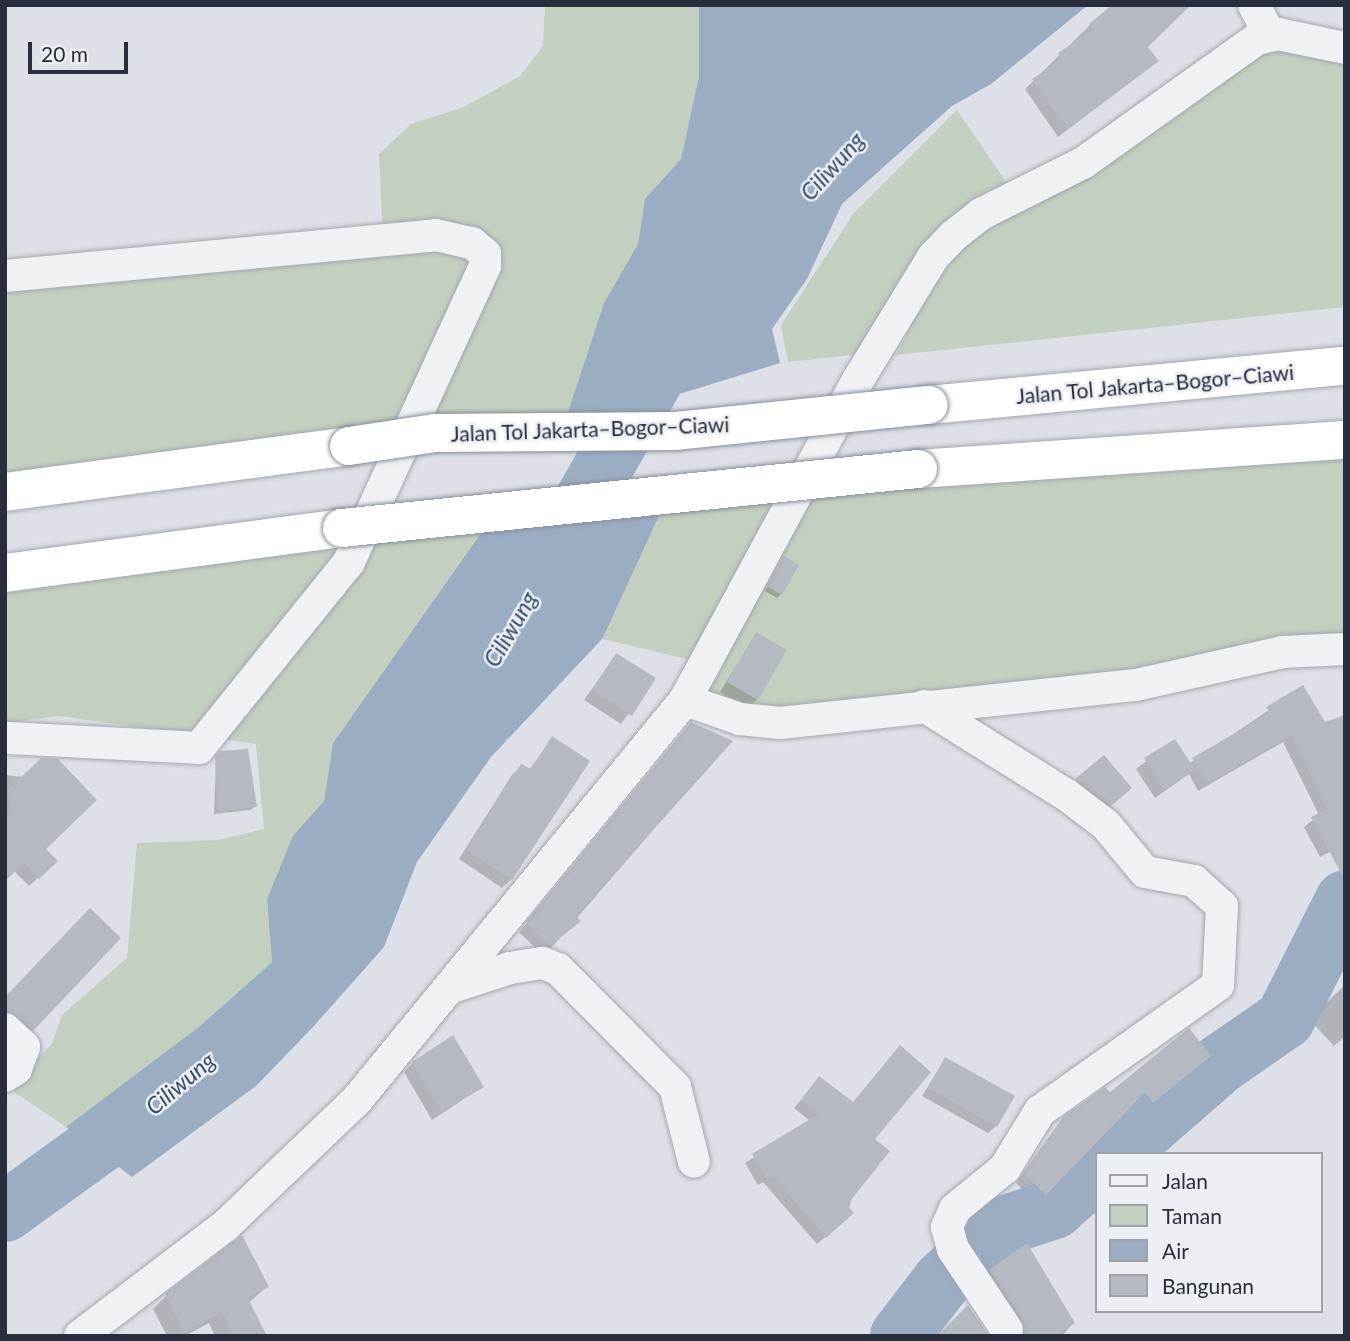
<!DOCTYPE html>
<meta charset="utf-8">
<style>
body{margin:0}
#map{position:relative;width:1350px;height:1341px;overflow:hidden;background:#dde0e6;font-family:Lato,sans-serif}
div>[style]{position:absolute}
.green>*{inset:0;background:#c3cfbf}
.water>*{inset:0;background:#9badc3}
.shadow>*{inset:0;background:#0003}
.river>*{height:60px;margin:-30px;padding:0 30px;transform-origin:30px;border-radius:30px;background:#9badc3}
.building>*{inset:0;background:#b5b9c2}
.roads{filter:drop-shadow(0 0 2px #a3a7af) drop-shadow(0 0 2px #a3a7af)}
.street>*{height:32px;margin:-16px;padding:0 16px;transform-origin:16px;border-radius:16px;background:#eff1f4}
.highway>*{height:38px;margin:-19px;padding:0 19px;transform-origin:19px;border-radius:19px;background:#fff}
.bridges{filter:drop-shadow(0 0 2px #868e9b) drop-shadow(0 0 2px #868e9b)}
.highway-bridge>*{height:38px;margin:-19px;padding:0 19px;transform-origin:19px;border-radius:19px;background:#fff}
span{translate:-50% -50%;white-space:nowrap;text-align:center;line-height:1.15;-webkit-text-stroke:5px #eceff3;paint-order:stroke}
.street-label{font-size:21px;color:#282e3b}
.water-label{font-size:23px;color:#364c6b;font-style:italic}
.frame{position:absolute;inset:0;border:7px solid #282e3b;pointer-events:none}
.legend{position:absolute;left:1095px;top:1152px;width:228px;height:161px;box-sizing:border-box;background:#eceff3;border:2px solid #9ea2a9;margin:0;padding:9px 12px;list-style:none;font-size:21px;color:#282e3b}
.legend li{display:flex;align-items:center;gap:14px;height:35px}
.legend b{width:35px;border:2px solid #9ea2a9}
.scale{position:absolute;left:28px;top:42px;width:100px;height:32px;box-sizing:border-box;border:4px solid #282e3b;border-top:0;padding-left:9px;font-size:21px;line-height:24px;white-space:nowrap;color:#282e3b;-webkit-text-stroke:5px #eceff3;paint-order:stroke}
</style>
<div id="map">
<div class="green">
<div style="clip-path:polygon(545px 5px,699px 5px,699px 76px,681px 159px,645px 199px,638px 244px,604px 303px,562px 430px,5px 492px,5px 276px,383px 239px,379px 154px,411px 124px,464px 107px,520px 76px,543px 46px)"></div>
<div style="clip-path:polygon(1251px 24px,1345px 40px,1345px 307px,896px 355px,928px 293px,979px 225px)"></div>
<div style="clip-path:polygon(957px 110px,1006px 182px,948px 226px,871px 353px,788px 362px,781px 325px,854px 213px)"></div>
<div style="clip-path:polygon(1345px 441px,1345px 648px,780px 723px,685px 700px,703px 663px,603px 639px,669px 494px)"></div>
<div style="clip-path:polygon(496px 512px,333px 743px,324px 801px,267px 899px,272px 962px,200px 1026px,66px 1127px,8px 1088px,52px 1044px,62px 1015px,127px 958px,137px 843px,218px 840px,264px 829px,256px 744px,59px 716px,5px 723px,5px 582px)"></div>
</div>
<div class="water">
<div style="clip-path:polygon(699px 5px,1088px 5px,991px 84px,952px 106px,842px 204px,807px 279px,772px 329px,780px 363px,562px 430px,604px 303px,638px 244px,645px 199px,681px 159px,699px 76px)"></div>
<div style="clip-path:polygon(669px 494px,603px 638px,491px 757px,417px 862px,384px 947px,313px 1027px,256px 1086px,132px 1177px,66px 1127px,200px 1026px,272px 962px,267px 899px,293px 836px,324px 801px,333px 743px,496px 512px)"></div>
</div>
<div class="shadow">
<div style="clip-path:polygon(1090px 25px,1145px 47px,1157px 61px,1058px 137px,1025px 89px)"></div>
<div style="clip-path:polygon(784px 559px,781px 594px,777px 598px,765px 591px)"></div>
<div style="clip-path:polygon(756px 634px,757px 699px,748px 708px,720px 692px)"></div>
<div style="clip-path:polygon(616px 655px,654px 679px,621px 724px,584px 700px)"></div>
<div style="clip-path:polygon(1303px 687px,1325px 724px,1345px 844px,1320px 857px,1304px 827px,1319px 815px,1283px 742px,1198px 791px,1189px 774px,1155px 798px,1136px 769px,1174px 741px,1189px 764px)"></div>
<div style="clip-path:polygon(692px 724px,730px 741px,544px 956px,519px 932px)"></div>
<div style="clip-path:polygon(553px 738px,511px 879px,502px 888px,459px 859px,512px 775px,521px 766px,529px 770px)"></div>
<div style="clip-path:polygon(216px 757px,255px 806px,251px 810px,214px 814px)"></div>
<div style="clip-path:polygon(1104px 757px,1120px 797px,1101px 814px,1068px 789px)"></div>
<div style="clip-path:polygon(5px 775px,23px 777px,44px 849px,56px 861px,29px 886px,14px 871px,5px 876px)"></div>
<div style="clip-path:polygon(1345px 985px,1345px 1036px,1334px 1046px,1309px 1019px)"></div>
<div style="clip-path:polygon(5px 998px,32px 1029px,18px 1043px,5px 1032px)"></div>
<div style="clip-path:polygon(945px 1059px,996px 1126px,988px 1133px,922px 1096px)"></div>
<div style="clip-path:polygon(413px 1063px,482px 1087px,432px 1120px,404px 1072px)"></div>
<div style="clip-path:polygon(1200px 1065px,1144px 1110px,1135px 1100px,1036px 1203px,1016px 1183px,1064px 1119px)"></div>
<div style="clip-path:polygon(819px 1078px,873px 1139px,844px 1221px,817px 1244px,763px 1182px,758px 1185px,745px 1163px,810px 1121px,794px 1108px)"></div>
<div style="clip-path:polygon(990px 1271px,1073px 1323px,1062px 1336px,1014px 1336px,982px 1279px)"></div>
<div style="clip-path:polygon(267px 1287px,248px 1303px,265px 1336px,215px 1336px,209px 1323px,185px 1336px,167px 1336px,153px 1309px,166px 1296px)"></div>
</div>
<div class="river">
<div style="left:553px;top:555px;width:254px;rotate:-60.2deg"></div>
<div style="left:1117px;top:1154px;width:137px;rotate:-41.1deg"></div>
<div style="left:1220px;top:1064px;width:79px;rotate:-34.7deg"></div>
<div style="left:1285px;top:1019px;width:133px;rotate:-63.2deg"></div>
<div style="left:5px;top:1212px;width:193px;rotate:-35.9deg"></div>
<div style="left:900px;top:1336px;width:69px;rotate:-52.6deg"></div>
<div style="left:942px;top:1281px;width:79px;rotate:-43deg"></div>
<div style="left:1000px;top:1227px;width:57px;rotate:-18.4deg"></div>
<div style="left:1054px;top:1209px;width:56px;rotate:-41.4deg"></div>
</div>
<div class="building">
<div style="clip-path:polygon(1112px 5px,1191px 5px,1148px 47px,1159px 61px,1067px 130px,1032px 79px,1062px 59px,1058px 53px,1094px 29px,1089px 24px)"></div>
<div style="clip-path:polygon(784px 556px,799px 565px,782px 595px,767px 586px)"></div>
<div style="clip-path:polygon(756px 632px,787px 650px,758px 700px,727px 682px)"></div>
<div style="clip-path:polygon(616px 653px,656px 678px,632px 716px,592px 690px)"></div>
<div style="clip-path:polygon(1303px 685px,1325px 722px,1345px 715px,1345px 881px,1311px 817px,1327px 809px,1292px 735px,1207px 784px,1192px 758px,1270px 713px,1266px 707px)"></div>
<div style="clip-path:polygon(691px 722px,733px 741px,576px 916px,581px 921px,550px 946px,526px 922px)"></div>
<div style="clip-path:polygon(552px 736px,590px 761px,512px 880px,466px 850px,521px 764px,531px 769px)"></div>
<div style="clip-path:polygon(1175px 739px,1195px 770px,1164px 790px,1144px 758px)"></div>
<div style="clip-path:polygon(248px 749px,257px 807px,218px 811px,215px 757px,220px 751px)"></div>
<div style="clip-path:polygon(1104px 755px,1132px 788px,1111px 806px,1075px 779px)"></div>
<div style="clip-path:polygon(41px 758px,58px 759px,97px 800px,46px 849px,58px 861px,39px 879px,24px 863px,5px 881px,5px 818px,12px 812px,7px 791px)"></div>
<div style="clip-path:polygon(90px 908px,121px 938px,33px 1031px,5px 1007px,5px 997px)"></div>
<div style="clip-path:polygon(1189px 1028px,1211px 1056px,1153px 1103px,1145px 1092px,1046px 1195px,1023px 1173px,1063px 1117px,1105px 1087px,1110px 1092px)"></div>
<div style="clip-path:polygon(453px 1035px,484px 1087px,441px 1112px,412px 1062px)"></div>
<div style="clip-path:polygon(900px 1045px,931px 1072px,875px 1139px,890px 1151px,847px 1205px,854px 1213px,826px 1238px,772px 1175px,766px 1178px,752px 1154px,819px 1114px,801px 1100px,819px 1076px,853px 1102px)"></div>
<div style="clip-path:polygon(945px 1057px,1015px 1096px,997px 1127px,928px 1088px)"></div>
<div style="clip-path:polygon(242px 1235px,269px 1287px,248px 1298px,267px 1336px,234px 1336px,222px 1312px,184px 1332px,165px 1294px)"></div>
<div style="clip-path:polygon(1027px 1243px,1075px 1323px,1054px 1336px,1024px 1336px,1022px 1320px,989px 1270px)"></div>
<div style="clip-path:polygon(968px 1305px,989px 1336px,937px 1336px)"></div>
</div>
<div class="roads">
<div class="street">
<div style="left:1254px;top:5px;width:34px;rotate:62deg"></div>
<div style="left:5px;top:276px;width:433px;rotate:-5.4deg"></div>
<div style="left:436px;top:235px;width:37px;rotate:13deg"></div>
<div style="left:472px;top:243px;width:17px;rotate:40deg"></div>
<div style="left:485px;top:254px;width:12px;rotate:90deg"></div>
<div style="left:485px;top:266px;width:326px;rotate:114.7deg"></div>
<div style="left:349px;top:562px;width:239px;rotate:128.9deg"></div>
<div style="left:199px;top:748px;width:194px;rotate:-177deg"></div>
<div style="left:685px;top:700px;width:58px;rotate:19.1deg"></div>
<div style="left:740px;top:719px;width:40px;rotate:5.7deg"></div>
<div style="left:780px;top:723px;width:358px;rotate:-6.1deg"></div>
<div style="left:1136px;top:685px;width:150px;rotate:-12.7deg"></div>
<div style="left:1282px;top:652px;width:63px;rotate:-2.7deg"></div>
<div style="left:924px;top:706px;width:170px;rotate:32deg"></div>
<div style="left:1068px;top:796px;width:48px;rotate:37.3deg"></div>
<div style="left:1106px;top:825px;width:61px;rotate:50.3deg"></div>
<div style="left:1145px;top:872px;width:50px;rotate:10.4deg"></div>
<div style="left:1194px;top:881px;width:38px;rotate:42deg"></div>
<div style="left:1222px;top:906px;width:79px;rotate:92.9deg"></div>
<div style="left:1218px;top:985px;width:218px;rotate:144.7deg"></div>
<div style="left:1040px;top:1111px;width:67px;rotate:121.6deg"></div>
<div style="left:1005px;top:1168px;width:65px;rotate:140.6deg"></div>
<div style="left:955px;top:1209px;width:20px;rotate:114deg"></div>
<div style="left:947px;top:1227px;width:23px;rotate:75deg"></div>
<div style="left:953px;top:1249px;width:97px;rotate:56.3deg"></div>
<div style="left:452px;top:987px;width:61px;rotate:-18.1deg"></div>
<div style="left:510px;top:968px;width:33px;rotate:-9deg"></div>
<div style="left:543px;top:963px;width:16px;rotate:22deg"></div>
<div style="left:558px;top:969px;width:166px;rotate:45.2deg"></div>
<div style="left:675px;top:1087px;width:77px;rotate:75.8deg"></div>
<div style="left:5px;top:1029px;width:26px;rotate:43deg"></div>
<div style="left:24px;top:1047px;width:23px;rotate:110deg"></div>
<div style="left:16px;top:1069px;width:13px;rotate:148deg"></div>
<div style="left:80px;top:1336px;width:182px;rotate:-37.2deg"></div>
<div style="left:225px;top:1226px;width:181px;rotate:-43.7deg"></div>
<div style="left:356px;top:1101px;width:519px;rotate:-50.63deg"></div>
<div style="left:685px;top:700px;width:364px;rotate:-61.6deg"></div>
<div style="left:858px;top:380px;width:144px;rotate:-58.6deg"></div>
<div style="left:933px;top:257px;width:29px;rotate:-46deg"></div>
<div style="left:953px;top:236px;width:36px;rotate:-38deg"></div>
<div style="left:981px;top:214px;width:114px;rotate:-26.6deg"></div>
<div style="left:1083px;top:163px;width:214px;rotate:-35.5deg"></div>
<div style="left:1257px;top:39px;width:22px;rotate:-13deg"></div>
<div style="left:1278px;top:34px;width:68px;rotate:11.8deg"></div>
</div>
<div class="highway">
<div style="left:929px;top:405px;width:418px;rotate:-5.4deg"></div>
<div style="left:918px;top:469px;width:428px;rotate:-3.9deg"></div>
<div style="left:5px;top:492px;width:347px;rotate:-7.6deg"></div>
<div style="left:5px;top:573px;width:340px;rotate:-7.6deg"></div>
</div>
</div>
<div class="bridges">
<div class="highway-bridge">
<div style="left:349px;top:446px;width:87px;rotate:-8.6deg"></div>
<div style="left:435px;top:433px;width:241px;rotate:-0.5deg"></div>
<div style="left:676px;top:431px;width:254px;rotate:-5.9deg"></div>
<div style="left:342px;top:528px;width:579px;rotate:-5.85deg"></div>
</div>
</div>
<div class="street-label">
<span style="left:1155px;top:384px;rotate:-5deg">Jalan Tol Jakarta–Bogor–Ciawi</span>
<span style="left:590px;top:429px;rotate:-2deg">Jalan Tol Jakarta–Bogor–Ciawi</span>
</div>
<div class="water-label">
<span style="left:832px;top:166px;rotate:-48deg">Ciliwung</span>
<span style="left:510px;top:629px;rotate:-60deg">Ciliwung</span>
<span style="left:180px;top:1083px;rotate:-40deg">Ciliwung</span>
</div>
<div class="frame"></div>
<ul class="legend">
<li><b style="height:9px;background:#eff1f4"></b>Jalan</li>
<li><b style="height:19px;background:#c3cfbf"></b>Taman</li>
<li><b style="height:19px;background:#9badc3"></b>Air</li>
<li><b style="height:19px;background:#b5b9c2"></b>Bangunan</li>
</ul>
<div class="scale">20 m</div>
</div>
